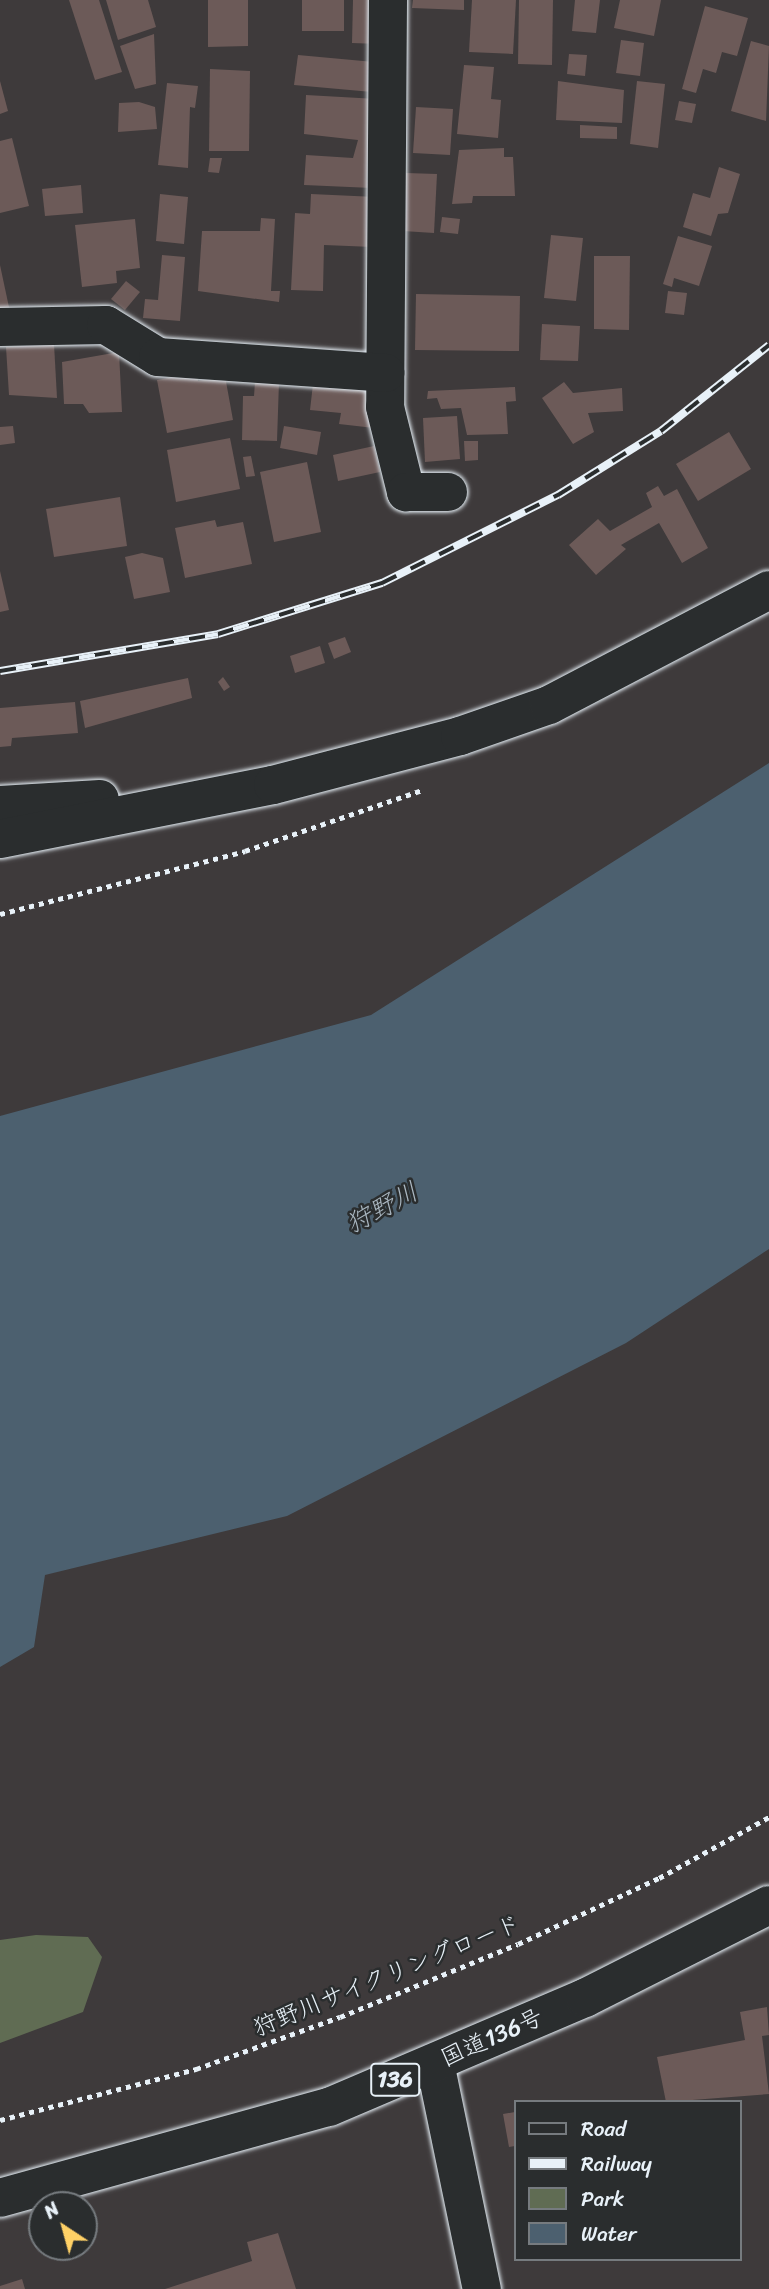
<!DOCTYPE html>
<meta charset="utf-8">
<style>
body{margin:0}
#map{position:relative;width:769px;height:2289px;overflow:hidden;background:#3e3a3b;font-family:Sriracha,"Klee One",sans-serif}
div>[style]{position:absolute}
.green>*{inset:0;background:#606c53}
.water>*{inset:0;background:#4c606f}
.building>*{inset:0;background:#6c5a58}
.path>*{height:4.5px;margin-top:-2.25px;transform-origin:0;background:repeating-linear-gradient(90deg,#e8f1f8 0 5px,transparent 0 10px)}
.roads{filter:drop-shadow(0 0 2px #e8f1f8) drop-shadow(0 0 2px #e8f1f8)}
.street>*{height:38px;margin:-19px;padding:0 19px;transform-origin:19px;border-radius:19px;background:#2a2d2e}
.highway>*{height:38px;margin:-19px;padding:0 19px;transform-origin:19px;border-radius:19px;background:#2a2d2e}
.rail>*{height:8px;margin-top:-4px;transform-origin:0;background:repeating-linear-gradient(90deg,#2a2d2e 0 16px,#e8f1f8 0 32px);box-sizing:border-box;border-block:2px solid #e8f1f8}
span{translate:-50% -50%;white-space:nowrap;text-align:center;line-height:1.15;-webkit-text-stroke:5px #2a2d2e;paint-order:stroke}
.shield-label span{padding:2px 5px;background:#2a2d2e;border:2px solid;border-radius:5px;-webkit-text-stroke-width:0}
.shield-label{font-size:23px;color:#e8f1f8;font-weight:700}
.street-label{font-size:24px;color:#e8f1f8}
.water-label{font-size:26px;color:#aab7c1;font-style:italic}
.legend{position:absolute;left:514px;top:2100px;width:228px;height:161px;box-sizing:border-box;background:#2a2d2e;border:2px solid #767b7f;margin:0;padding:9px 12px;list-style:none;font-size:21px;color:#e8f1f8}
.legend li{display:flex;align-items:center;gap:14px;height:35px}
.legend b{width:35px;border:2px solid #767b7f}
.north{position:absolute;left:28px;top:2191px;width:70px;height:70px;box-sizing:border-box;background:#2a2d2e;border:2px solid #767b7f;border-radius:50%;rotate:324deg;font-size:19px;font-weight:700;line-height:28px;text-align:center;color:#e8f1f8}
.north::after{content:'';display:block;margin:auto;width:24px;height:32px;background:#ffd166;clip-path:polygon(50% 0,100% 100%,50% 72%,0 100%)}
</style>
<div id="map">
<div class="green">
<div style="clip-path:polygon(36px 1935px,88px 1937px,102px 1957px,83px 2012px,0 2043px,0 1940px)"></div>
</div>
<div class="water">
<div style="clip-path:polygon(769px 763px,769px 1249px,626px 1343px,287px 1516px,45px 1575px,34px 1647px,0 1667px,0 1116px,371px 1015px)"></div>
</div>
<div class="building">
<div style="clip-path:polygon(69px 0,99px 0,122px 72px,95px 80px)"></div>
<div style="clip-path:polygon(106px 0,148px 0,156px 27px,118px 40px)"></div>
<div style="clip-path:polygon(208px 0,248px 0,248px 46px,208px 47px)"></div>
<div style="clip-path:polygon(302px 0,344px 0,344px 31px,302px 31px)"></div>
<div style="clip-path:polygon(353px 0,380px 0,379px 44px,352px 43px)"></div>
<div style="clip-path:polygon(413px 0,464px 0,464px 10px,412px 8px)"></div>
<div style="clip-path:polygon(472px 0,516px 0,513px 54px,469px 52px)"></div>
<div style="clip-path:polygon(519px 0,553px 0,552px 65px,518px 64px)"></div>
<div style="clip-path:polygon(575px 0,600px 0,596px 33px,572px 31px)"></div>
<div style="clip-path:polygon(620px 0,661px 0,654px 36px,614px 28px)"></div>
<div style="clip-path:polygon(705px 6px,748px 18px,737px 56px,722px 52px,716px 73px,703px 69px,696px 93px,682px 89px)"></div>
<div style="clip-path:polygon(154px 34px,156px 84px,135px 89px,120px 46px)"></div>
<div style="clip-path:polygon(621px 40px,644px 43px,640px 76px,616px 73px)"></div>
<div style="clip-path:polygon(751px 41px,769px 46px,766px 121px,731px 111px)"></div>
<div style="clip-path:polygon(569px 54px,587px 55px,585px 76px,567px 74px)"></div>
<div style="clip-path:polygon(298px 55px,374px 62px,372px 92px,294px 85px)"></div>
<div style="clip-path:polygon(464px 65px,494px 67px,491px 99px,501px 100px,498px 138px,457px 134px)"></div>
<div style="clip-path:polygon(210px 69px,250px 71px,249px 151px,209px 151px)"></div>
<div style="clip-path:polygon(0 81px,8px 111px,0 114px)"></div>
<div style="clip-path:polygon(558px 81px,624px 90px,622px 123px,556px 120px)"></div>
<div style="clip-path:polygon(637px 81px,665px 84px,658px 148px,630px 144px)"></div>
<div style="clip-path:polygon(167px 83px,198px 86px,195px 108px,190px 107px,188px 168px,158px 165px)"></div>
<div style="clip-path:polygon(306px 95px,377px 99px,372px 188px,304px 185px,306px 155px,353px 158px,358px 140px,304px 134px)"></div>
<div style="clip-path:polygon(679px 101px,696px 104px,692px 123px,675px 120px)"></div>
<div style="clip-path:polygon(139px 102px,155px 107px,157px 129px,118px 132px,119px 103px)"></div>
<div style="clip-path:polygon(416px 107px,453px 109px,450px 155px,413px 153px)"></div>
<div style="clip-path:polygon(580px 125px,617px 127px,617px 139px,580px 138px)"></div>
<div style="clip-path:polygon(12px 138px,29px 206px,0 213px,0 141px)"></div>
<div style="clip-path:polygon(504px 148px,504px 157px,513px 157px,515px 196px,473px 196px,472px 203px,452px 204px,459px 150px)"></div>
<div style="clip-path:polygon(210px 158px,222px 158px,219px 173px,208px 172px)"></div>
<div style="clip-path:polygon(719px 167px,740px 174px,728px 213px,718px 214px,711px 236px,683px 227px,693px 193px,710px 198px)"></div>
<div style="clip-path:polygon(406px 173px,437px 174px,434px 233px,403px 231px)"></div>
<div style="clip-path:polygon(81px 185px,83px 213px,45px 216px,42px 189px)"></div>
<div style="clip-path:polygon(160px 194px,188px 197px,184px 244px,156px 241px)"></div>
<div style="clip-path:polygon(311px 194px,376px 197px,373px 247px,324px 245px,323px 291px,291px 290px,295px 213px,310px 214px)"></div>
<div style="clip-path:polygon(442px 217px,460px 219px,458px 234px,440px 232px)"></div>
<div style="clip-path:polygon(261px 218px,275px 219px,271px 291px,280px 291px,279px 302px,198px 291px,202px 231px,260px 231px)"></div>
<div style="clip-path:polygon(135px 219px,140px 268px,116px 271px,117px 283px,82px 287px,75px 225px)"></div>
<div style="clip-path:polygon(551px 235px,583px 238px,576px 301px,544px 298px)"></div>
<div style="clip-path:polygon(678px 236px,712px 246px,699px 286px,674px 278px,672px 287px,663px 284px)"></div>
<div style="clip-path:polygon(162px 255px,185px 257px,180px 321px,143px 318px,145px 299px,158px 300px)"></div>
<div style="clip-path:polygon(594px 256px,630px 256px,629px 330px,594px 329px)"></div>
<div style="clip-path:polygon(0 265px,10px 312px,0 314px)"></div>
<div style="clip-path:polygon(126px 281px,140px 292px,125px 310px,111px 299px)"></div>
<div style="clip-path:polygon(668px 291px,687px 293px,684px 315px,665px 313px)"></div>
<div style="clip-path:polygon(416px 294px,520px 296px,519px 351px,415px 350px)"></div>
<div style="clip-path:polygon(542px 324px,580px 326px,578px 361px,540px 360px)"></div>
<div style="clip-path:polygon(54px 344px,57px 398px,9px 395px,6px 347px)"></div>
<div style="clip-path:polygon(119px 352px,122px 412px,89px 413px,83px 404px,64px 404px,62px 362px)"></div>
<div style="clip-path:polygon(197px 373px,198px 381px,225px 376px,233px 420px,167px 433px,157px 380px)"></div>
<div style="clip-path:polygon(255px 382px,279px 382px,277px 441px,242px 440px,243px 396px,254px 396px)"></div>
<div style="clip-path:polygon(564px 382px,573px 393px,622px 388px,623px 411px,588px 413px,594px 432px,573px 444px,542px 398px)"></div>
<div style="clip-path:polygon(313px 384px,373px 390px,374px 428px,339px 424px,341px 413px,310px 410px)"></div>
<div style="clip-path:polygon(515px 387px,516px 401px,506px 402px,508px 434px,467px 435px,461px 408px,441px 409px,437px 398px,427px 399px,428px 391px)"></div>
<div style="clip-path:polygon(457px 416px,460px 459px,425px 462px,423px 418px)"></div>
<div style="clip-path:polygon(13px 426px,15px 443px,0 445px,0 427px)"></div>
<div style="clip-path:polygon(284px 426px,321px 432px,317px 455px,280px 448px)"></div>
<div style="clip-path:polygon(729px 432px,751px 469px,698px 501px,676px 464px)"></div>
<div style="clip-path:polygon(230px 438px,240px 489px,176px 502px,167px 450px)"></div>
<div style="clip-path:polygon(464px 441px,478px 441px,478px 460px,465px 461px)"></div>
<div style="clip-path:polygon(374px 446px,380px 472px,338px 481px,333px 455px)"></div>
<div style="clip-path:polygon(251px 456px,255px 476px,246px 477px,243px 457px)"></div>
<div style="clip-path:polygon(307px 462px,321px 532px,274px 542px,260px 472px)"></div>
<div style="clip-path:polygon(658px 486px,664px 496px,677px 489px,708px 548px,682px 563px,659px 523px,621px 545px,626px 549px,596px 575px,569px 545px,598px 519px,610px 531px,652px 507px,646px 493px)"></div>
<div style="clip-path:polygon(120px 497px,127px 546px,54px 557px,46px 509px)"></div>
<div style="clip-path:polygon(215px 520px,217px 527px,243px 522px,252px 564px,185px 578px,175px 528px)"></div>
<div style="clip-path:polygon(142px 553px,163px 558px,170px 592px,134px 599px,125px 557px)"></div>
<div style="clip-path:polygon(0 571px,9px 610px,0 612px)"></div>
<div style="clip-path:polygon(345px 637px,351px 652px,334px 659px,328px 643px)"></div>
<div style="clip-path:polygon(320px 646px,325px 663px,295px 673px,290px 656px)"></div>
<div style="clip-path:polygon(223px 677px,230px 687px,224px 691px,218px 682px)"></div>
<div style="clip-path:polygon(188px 678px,192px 698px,85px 728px,80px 701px)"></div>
<div style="clip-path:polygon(75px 702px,78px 733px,12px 738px,11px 746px,0 747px,0 708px)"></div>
<div style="clip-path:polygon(767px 2007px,769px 2035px,762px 2036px,769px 2094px,666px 2102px,657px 2057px,745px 2040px,740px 2012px)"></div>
<div style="clip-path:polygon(515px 2112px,515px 2146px,509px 2147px,503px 2114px)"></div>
<div style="clip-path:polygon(278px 2233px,296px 2289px,165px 2289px,252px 2261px,247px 2242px)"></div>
<div style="clip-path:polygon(22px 2279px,25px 2289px,0 2289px,0 2286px)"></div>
</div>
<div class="path">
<div style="left:0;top:914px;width:253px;rotate:-14.4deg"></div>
<div style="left:245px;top:851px;width:187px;rotate:-19deg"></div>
<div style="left:0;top:2120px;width:203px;rotate:-14.6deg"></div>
<div style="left:196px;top:2069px;width:153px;rotate:-19.9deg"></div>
<div style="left:340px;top:2017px;width:192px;rotate:-22.3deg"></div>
<div style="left:518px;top:1944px;width:156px;rotate:-25.1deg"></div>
<div style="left:659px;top:1878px;width:126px;rotate:-29deg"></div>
</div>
<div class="roads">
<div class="street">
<div style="left:388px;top:0;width:407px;rotate:90.4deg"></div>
<div style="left:385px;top:407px;width:88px;rotate:76.1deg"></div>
<div style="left:406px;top:492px;width:42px"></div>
<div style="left:0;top:327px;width:106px;rotate:-1.1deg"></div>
<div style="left:106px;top:325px;width:61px;rotate:31.6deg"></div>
<div style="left:158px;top:357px;width:228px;rotate:4deg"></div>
<div style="left:0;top:805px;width:100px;rotate:-3.4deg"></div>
<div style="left:0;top:839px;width:278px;rotate:-11.2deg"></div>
<div style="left:273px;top:785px;width:193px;rotate:-14.7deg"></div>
<div style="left:460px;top:736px;width:94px;rotate:-19.2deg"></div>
<div style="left:549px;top:705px;width:248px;rotate:-27.6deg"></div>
<div style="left:435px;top:2063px;width:231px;rotate:78.3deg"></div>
</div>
<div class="highway">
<div style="left:0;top:2198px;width:341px;rotate:-15.5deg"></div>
<div style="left:329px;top:2107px;width:278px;rotate:-23.1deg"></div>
<div style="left:585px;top:1998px;width:206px;rotate:-26.8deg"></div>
</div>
</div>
<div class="rail">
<div style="left:0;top:671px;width:221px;rotate:-9.6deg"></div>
<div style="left:218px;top:634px;width:172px;rotate:-17.3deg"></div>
<div style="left:382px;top:583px;width:197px;rotate:-26.6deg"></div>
<div style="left:558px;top:495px;width:121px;rotate:-31.9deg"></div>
<div style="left:661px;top:431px;width:138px;rotate:-38.5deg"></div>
</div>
<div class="shield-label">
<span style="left:395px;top:2080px">136</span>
</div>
<div class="street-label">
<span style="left:387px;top:1976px;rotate:-22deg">狩野川サイクリングロード</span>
<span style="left:492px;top:2038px;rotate:-24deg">国道136号</span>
</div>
<div class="water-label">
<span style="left:382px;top:1208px;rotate:-28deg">狩野川</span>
</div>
<ul class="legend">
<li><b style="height:9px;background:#2a2d2e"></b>Road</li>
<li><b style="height:9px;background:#e8f1f8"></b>Railway</li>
<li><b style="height:19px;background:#606c53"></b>Park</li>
<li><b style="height:19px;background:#4c606f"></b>Water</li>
</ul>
<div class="north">N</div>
</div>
